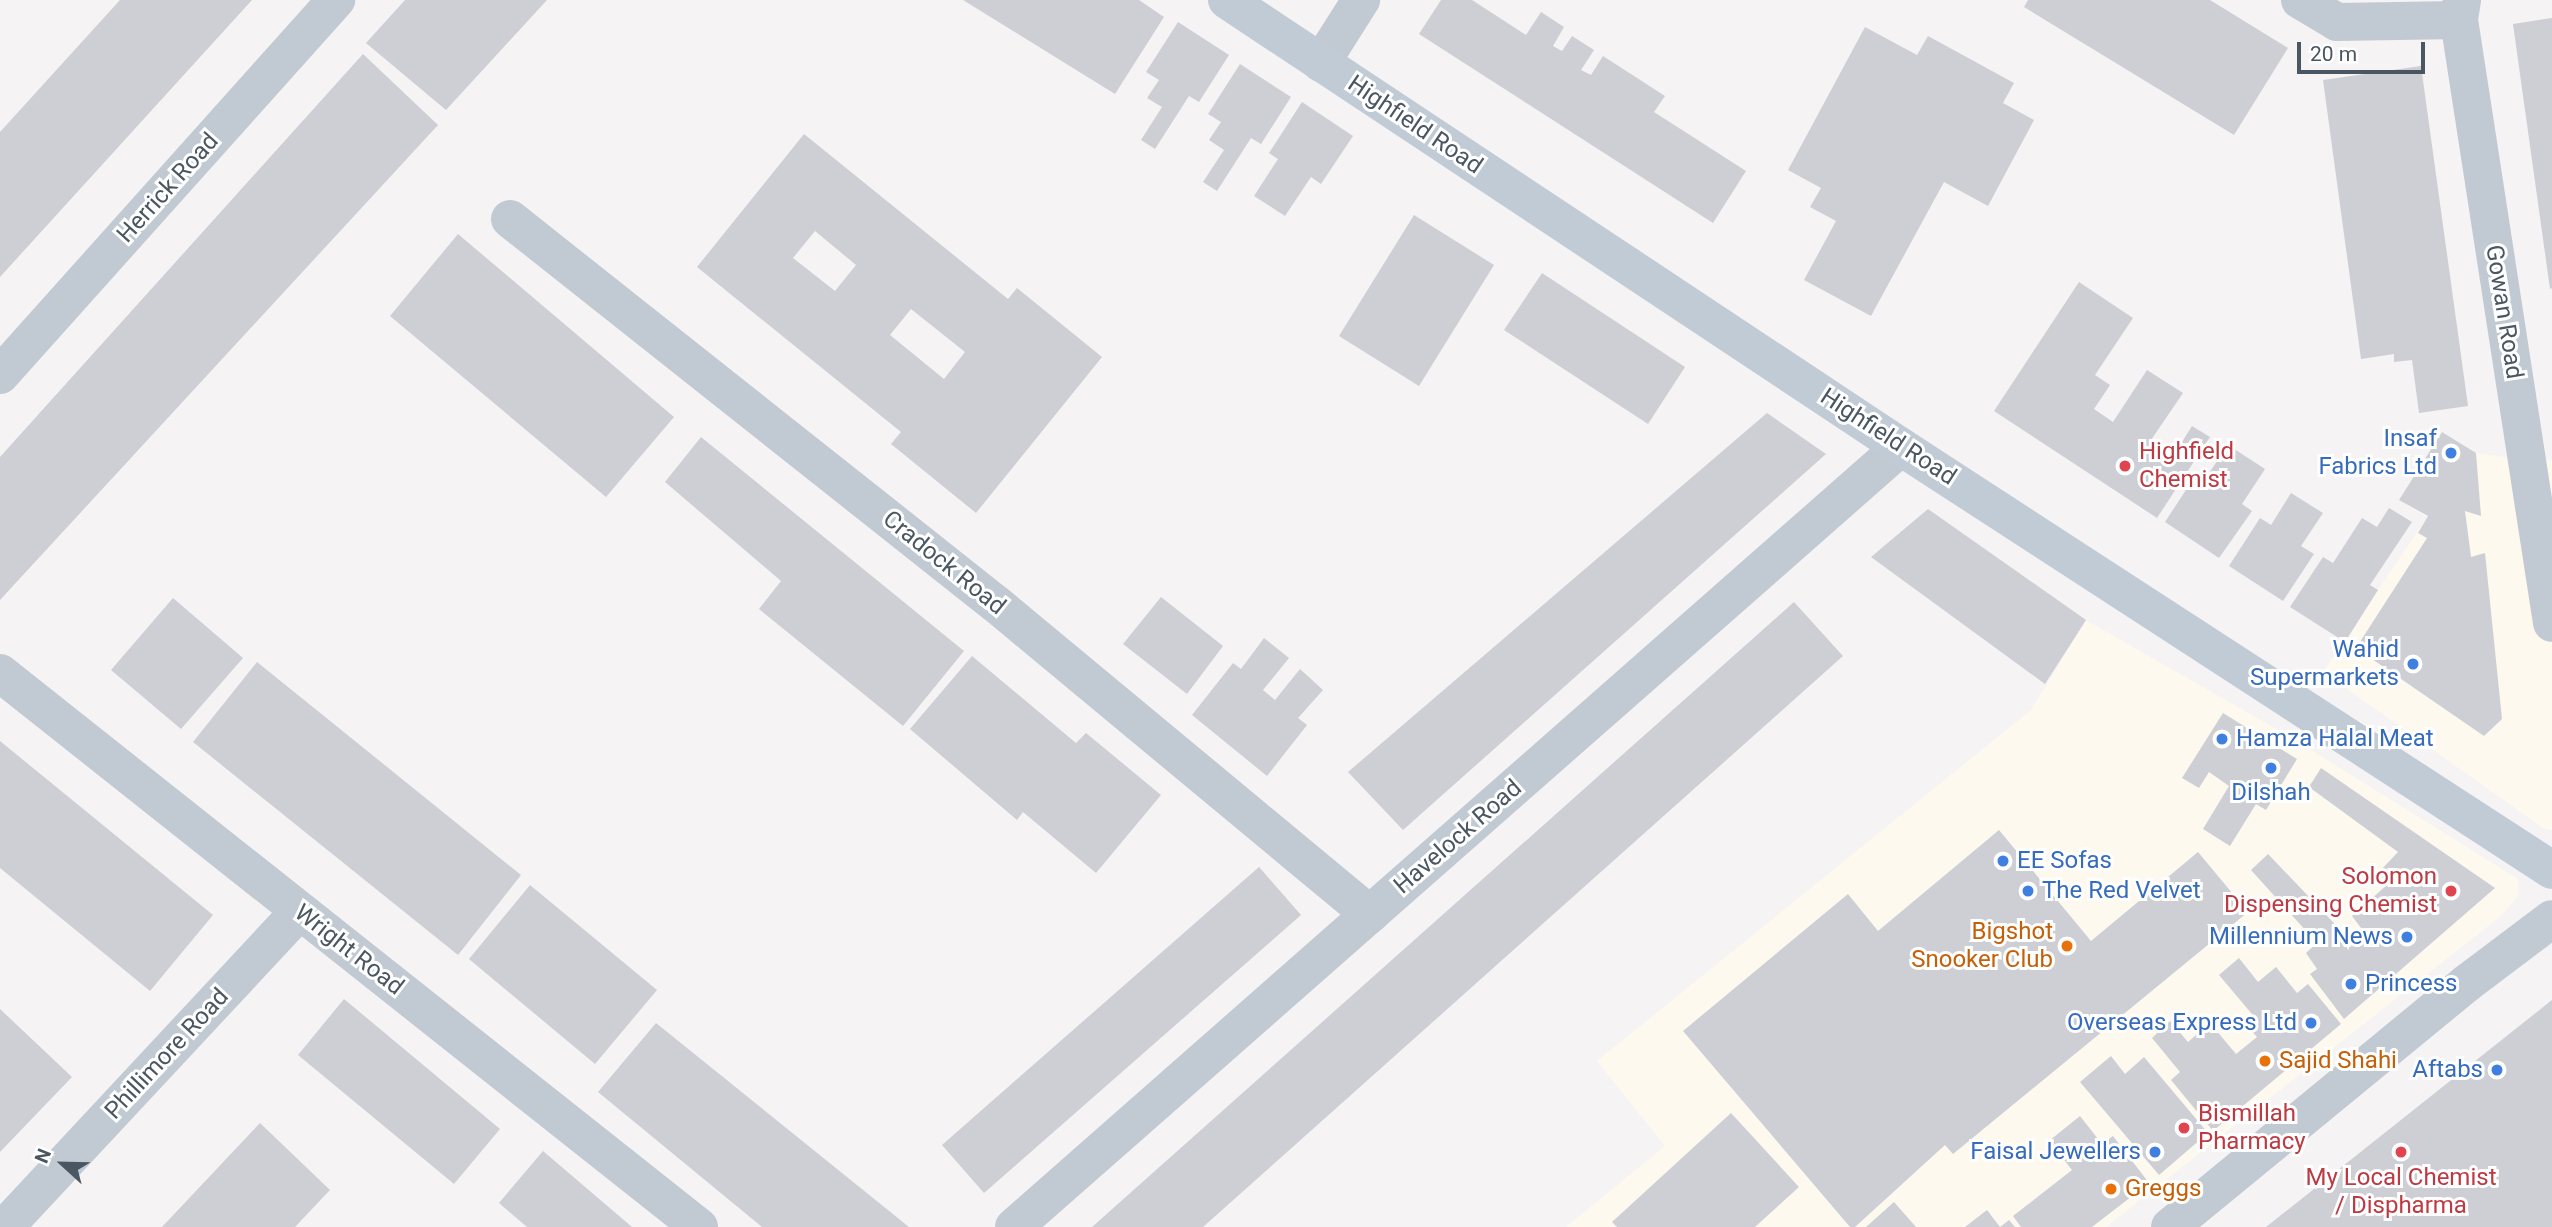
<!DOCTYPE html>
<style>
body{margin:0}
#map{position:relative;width:2552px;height:1227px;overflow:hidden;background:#f5f3f3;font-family:Roboto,sans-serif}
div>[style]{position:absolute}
.commercial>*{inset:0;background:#fdf9ef}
.building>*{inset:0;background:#cdcfd5}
.minor>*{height:38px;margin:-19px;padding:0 19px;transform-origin:19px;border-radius:19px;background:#c1cad2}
.tertiary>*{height:38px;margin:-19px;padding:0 19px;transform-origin:19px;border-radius:19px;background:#c1cad2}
.secondary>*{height:38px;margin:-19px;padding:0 19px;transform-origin:19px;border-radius:19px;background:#c1cbd6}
.dots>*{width:19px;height:19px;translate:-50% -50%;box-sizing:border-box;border:4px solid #fff;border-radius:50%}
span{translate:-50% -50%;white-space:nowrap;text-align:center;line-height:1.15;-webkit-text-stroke:6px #fff;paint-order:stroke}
.street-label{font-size:24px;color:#4a5661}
.shop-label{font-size:24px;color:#366cbe}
.right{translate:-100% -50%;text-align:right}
.left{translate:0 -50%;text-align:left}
.health-label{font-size:24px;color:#be3a42}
.food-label{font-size:24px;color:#c56008}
.north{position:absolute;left:28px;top:1129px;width:70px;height:70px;-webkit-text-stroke:5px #fff;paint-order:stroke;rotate:292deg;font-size:19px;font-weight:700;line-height:28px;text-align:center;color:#4a5661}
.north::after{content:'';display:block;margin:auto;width:24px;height:32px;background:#4a5661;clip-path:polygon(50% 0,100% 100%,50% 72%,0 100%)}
.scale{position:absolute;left:2297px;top:42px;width:128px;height:32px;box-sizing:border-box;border:4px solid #4a5661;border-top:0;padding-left:9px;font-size:21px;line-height:24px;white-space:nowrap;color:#4a5661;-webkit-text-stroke:5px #fff;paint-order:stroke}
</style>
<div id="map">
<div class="commercial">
<div style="clip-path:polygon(2442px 432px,2476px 453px,2536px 461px,2552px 460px,2552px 830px,2543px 828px,2323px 672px,2427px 517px,2399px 500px)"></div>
<div style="clip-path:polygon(2086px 620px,2287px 735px,2518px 879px,2519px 895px,2501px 916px,2106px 1227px,1566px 1227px,1665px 1146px,1597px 1061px,2031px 710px)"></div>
</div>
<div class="building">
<div style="clip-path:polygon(120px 0,252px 0,0 277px,0 132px)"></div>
<div style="clip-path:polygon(405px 0,547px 0,446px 110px,366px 43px)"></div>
<div style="clip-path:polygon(963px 0,1139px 0,1164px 17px,1115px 94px)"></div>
<div style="clip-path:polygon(1441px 0,1472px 0,1526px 35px,1541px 12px,1564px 27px,1553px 46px,1562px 51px,1572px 36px,1594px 50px,1581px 70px,1591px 75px,1603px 56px,1665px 96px,1654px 112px,1746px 171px,1713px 223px,1419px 34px)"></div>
<div style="clip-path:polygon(2028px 0,2210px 0,2288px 48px,2234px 135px,2024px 7px)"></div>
<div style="clip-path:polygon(2552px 18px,2552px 288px,2550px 289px,2513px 24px)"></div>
<div style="clip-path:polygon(1178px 22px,1229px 55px,1199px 102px,1189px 96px,1155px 149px,1141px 140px,1162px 107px,1147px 98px,1159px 80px,1146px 72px)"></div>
<div style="clip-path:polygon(1865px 27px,1917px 55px,1928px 36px,2014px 83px,2003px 103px,2034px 120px,1988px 206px,1944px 182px,1871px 316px,1804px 280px,1836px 221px,1810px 207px,1821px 188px,1788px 170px)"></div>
<div style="clip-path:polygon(363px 54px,438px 125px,0 600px,0 457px)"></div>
<div style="clip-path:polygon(1240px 64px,1291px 97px,1261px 144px,1251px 138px,1217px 191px,1203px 182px,1224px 150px,1209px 140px,1221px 122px,1208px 114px)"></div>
<div style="clip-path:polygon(2421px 66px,2468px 406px,2419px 413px,2412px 360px,2394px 362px,2394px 354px,2361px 359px,2323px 80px)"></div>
<div style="clip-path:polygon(1302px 102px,1353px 136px,1321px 184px,1311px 177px,1285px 216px,1254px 196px,1278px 159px,1269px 153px)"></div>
<div style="clip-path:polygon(evenodd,804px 134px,1008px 299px,1017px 288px,1102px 357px,976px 513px,891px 444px,901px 432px,697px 267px,804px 134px,815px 231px,856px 265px,835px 291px,793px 258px,815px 231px,804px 134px,911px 309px,965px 352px,944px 379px,890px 335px,911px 309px)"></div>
<div style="clip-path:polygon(1414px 215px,1494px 265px,1419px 386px,1339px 336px)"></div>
<div style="clip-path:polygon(458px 234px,674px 417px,606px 497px,390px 316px)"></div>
<div style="clip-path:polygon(1542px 273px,1685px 367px,1648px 424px,1504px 330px)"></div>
<div style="clip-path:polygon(2079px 282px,2133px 318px,2095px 375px,2110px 385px,2094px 409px,2113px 422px,2147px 370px,2183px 393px,2149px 443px,2172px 458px,2192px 426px,2210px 437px,2157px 518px,1994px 411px)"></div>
<div style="clip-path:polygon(1767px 413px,1826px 454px,1403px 830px,1348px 772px)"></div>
<div style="clip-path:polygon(2442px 432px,2476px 453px,2481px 516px,2465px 511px,2471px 557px,2485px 553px,2502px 719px,2484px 736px,2356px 648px,2427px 538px,2418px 533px,2428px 516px,2399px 500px)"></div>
<div style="clip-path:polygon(701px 437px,964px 651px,903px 726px,759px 609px,781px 581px,665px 482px)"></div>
<div style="clip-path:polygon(2228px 445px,2265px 469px,2242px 504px,2252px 511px,2219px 558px,2165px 522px,2197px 473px,2205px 479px)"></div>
<div style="clip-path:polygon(2291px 493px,2323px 513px,2301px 546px,2314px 554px,2283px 601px,2229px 566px,2260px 518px,2271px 525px)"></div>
<div style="clip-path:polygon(2389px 508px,2412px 522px,2370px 585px,2378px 590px,2345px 642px,2290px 607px,2323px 557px,2333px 563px,2362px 518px,2377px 527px)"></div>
<div style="clip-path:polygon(1928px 509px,2086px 620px,2045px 684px,1871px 557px)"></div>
<div style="clip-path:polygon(1161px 597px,1223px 646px,1187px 694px,1123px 644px)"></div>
<div style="clip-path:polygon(173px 598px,243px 658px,181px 729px,111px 670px)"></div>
<div style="clip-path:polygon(1794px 602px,1843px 656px,1203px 1227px,1092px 1227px)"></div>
<div style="clip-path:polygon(1264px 638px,1289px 658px,1263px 690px,1275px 700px,1300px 669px,1323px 690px,1298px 718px,1307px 725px,1267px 776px,1192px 715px,1233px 663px,1241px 669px)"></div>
<div style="clip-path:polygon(972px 656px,1076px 743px,1086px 733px,1161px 795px,1096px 873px,1023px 812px,1017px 820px,910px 729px)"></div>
<div style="clip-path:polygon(257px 662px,521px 875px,458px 955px,193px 742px)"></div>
<div style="clip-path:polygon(2223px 713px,2297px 759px,2266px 810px,2256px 804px,2230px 846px,2203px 829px,2229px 786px,2209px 772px,2199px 788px,2182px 778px)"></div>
<div style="clip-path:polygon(0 741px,213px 915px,150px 991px,0 868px)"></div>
<div style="clip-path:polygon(2321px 768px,2495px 888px,2344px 1019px,2310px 974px,2317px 969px,2306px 953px,2317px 943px,2251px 870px,2268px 854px,2351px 941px,2364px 932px,2352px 916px,2388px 884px,2378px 873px,2398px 852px,2309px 787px)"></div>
<div style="clip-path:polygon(1999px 830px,2091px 941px,2198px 852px,2248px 912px,1953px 1154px,1945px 1145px,1855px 1227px,1850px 1227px,1683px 1031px,1848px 894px,1878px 931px)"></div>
<div style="clip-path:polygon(1259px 867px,1301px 915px,984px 1193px,942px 1145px)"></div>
<div style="clip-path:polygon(530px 885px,657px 990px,595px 1064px,469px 959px)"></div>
<div style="clip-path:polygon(2239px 958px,2258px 982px,2276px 967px,2297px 993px,2308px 984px,2341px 1024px,2213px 1131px,2171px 1080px,2180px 1072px,2152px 1038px,2170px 1021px,2188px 1042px,2210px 1023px,2236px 1054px,2257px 1037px,2248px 1027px,2257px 1020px,2219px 975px)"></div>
<div style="clip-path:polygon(344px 999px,500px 1129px,454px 1184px,298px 1055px)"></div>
<div style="clip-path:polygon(2552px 1000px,2552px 1227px,2266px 1227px)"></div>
<div style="clip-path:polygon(0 1009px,72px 1077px,0 1152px)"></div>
<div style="clip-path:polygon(656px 1023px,909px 1227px,762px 1227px,598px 1092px)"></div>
<div style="clip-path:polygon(2111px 1056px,2125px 1074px,2144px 1057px,2208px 1133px,2159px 1175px,2080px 1082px)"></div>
<div style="clip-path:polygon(1731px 1113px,1799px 1187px,1755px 1227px,1617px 1227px,1612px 1222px)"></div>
<div style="clip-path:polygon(2080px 1116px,2102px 1144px,2113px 1136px,2149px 1183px,2092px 1227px,2021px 1227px,2013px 1216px,2072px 1170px,2049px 1141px)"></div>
<div style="clip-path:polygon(260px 1123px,330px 1190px,295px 1227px,162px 1227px)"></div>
<div style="clip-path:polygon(543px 1151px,632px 1227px,527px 1227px,499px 1203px)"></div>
<div style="clip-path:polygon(1894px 1202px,1916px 1227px,1866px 1227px)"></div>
<div style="clip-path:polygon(1987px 1210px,2000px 1227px,2009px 1220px,2015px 1227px,1965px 1227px)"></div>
</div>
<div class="minor">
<div style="left:2300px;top:0;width:43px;rotate:30.7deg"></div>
<div style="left:2337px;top:22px;width:122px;rotate:-0.9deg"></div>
<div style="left:2462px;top:0;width:20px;rotate:99deg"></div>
<div style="left:2459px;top:20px;width:610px;rotate:81.23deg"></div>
<div style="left:1321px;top:63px;width:75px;rotate:-57.6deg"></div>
<div style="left:510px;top:219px;width:620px;rotate:38.39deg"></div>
<div style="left:996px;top:604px;width:486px;rotate:39.7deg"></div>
<div style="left:0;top:375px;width:504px;rotate:-48.14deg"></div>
<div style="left:0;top:673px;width:892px;rotate:38.4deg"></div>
<div style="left:5px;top:1227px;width:432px;rotate:-47deg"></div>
<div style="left:1014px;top:1227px;width:1181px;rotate:-41.33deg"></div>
</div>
<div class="tertiary">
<div style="left:2170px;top:1227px;width:384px;rotate:-39.4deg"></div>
<div style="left:2467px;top:983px;width:106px;rotate:-37deg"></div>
</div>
<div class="secondary">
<div style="left:1227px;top:0;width:809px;rotate:33.55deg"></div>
<div style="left:1901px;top:447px;width:776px;rotate:33.01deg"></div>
</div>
<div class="dots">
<div style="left:2451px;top:453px;background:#3f7fe0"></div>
<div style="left:2125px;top:466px;background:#e0444e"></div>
<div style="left:2413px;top:664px;background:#3f7fe0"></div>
<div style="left:2222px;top:739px;background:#3f7fe0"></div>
<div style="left:2271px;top:768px;background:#3f7fe0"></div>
<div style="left:2003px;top:861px;background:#3f7fe0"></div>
<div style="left:2028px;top:891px;background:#3f7fe0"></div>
<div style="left:2451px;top:891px;background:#e0444e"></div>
<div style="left:2407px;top:937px;background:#3f7fe0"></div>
<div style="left:2067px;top:946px;background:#e8710a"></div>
<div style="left:2351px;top:984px;background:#3f7fe0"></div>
<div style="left:2311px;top:1023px;background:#3f7fe0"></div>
<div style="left:2265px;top:1061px;background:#e8710a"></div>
<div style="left:2497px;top:1070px;background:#3f7fe0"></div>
<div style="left:2184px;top:1128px;background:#e0444e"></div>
<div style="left:2155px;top:1152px;background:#3f7fe0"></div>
<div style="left:2401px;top:1152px;background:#e0444e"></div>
<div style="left:2111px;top:1189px;background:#e8710a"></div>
</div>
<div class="street-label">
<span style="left:1415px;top:125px;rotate:34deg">Highfield Road</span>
<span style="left:168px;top:188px;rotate:-48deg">Herrick Road</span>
<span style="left:2504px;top:312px;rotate:81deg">Gowan Road</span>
<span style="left:1888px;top:437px;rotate:33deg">Highfield Road</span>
<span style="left:944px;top:563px;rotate:39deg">Cradock Road</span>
<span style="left:1458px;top:837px;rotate:-41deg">Havelock Road</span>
<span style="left:349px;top:950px;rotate:38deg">Wright Road</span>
<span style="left:167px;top:1054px;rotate:-47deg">Phillimore Road</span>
</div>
<div class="shop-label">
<span class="right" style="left:2437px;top:453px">Insaf<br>Fabrics Ltd</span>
<span class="right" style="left:2399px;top:664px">Wahid<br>Supermarkets</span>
<span class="left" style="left:2236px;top:739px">Hamza Halal Meat</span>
<span style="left:2271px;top:793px">Dilshah</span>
<span class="left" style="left:2017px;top:861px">EE Sofas</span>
<span class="left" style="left:2042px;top:891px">The Red Velvet</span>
<span class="right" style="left:2393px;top:937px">Millennium News</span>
<span class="left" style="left:2365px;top:984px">Princess</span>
<span class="right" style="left:2297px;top:1023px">Overseas Express Ltd</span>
<span class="right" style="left:2483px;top:1070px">Aftabs</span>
<span class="right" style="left:2141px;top:1152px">Faisal Jewellers</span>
</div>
<div class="health-label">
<span class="left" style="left:2139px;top:466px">Highfield<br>Chemist</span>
<span class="right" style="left:2437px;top:891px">Solomon<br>Dispensing Chemist</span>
<span class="left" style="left:2198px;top:1128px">Bismillah<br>Pharmacy</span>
<span style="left:2401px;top:1192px">My Local Chemist<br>/ Dispharma</span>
</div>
<div class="food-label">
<span class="right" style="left:2053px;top:946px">Bigshot<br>Snooker Club</span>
<span class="left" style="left:2279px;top:1061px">Sajid Shahi</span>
<span class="left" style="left:2125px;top:1189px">Greggs</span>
</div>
<div class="north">N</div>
<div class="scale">20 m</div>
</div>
